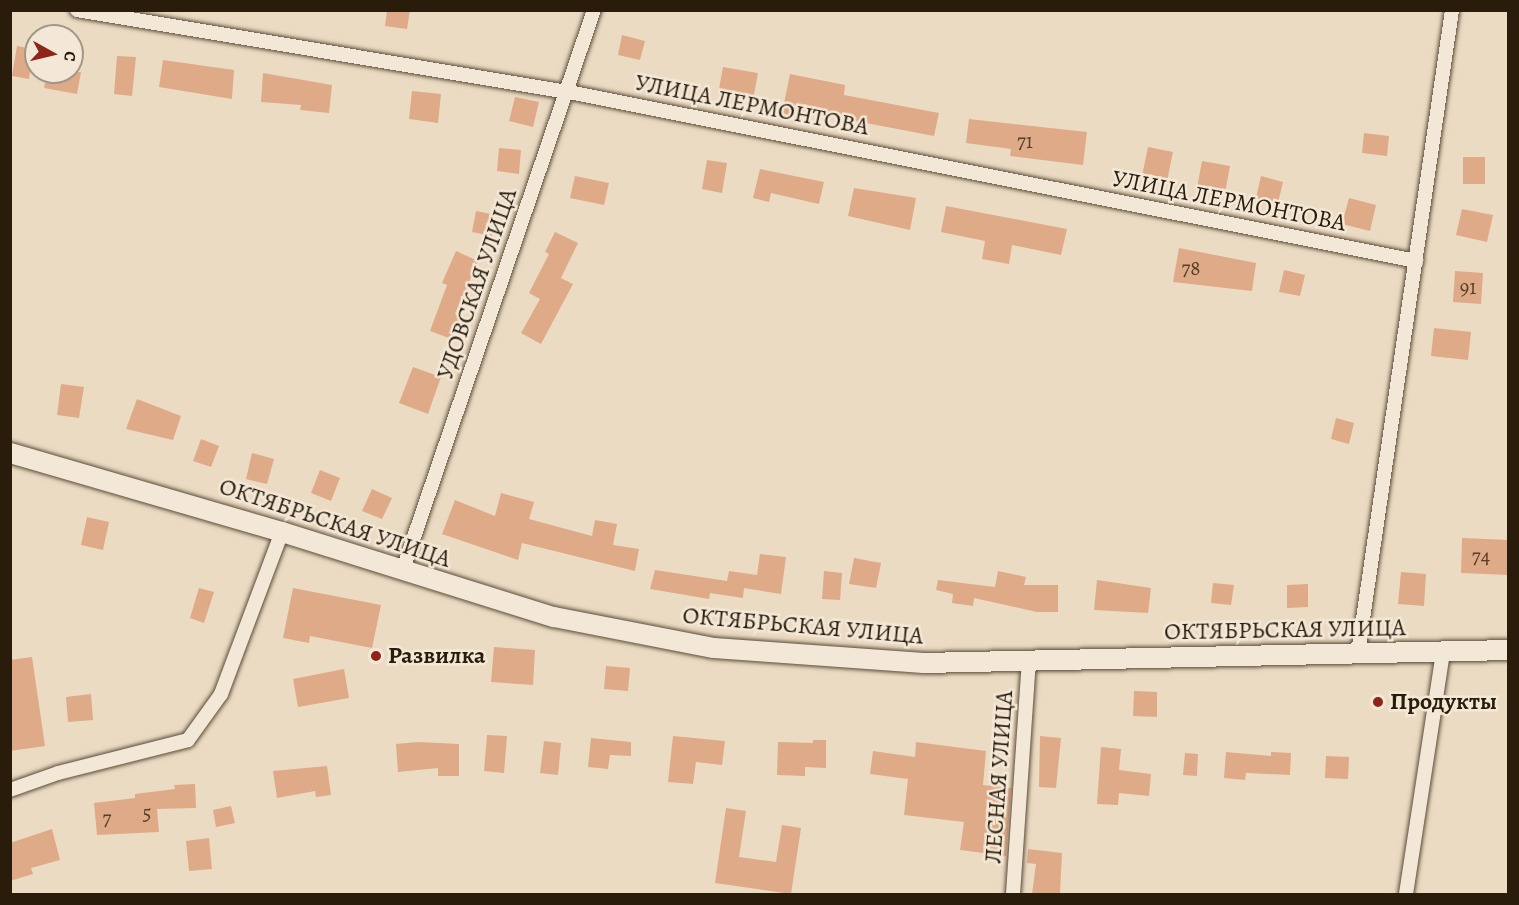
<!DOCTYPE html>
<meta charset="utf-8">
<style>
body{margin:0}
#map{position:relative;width:1519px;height:905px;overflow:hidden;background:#ecdbc3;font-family:Alegreya,serif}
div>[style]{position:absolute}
.building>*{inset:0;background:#dfaa87}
.roads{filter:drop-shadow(0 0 2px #5a4c38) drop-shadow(0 0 2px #5a4c38)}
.street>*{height:14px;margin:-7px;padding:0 7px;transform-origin:7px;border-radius:7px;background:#f3e8d8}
.secondary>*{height:20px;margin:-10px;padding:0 10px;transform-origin:10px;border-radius:10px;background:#f3e8d8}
.dots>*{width:16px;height:16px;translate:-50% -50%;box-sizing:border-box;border:3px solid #f3e8d8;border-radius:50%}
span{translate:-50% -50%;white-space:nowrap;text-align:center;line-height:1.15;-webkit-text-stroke:5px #f3e8d8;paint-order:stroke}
.number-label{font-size:21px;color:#564029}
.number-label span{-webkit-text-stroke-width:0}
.street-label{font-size:24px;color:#291c0a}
.poi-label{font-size:24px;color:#291c0a;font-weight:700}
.left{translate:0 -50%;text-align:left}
.frame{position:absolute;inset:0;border:12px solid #291c0a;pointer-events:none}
.north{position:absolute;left:24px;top:24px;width:60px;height:60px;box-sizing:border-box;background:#f3e8d8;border:2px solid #a29686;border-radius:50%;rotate:98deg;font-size:16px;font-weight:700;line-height:24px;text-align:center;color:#291c0a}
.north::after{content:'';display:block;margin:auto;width:21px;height:27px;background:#8f2418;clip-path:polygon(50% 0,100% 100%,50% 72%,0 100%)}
</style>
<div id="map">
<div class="building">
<div style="clip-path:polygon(387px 10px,410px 10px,407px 29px,385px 26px)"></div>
<div style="clip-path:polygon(622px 35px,645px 41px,640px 60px,618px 55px)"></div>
<div style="clip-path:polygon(17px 46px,33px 49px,29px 79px,12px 76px)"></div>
<div style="clip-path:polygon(117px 56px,136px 57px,132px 96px,114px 94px)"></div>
<div style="clip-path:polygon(163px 60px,234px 70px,232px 99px,159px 87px)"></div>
<div style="clip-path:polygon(723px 67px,758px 73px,753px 100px,718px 94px)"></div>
<div style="clip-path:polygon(47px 72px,81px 72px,77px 94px,44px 88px)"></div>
<div style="clip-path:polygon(263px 73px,332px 85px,329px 113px,300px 110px,301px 105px,261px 102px)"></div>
<div style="clip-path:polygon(790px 74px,845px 85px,844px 95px,939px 113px,934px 136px,798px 110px,796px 117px,782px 113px)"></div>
<div style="clip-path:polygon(412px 91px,441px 94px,438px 123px,409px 119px)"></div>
<div style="clip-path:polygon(515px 97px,539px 102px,533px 127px,509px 121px)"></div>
<div style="clip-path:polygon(969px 119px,1087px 132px,1083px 165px,1010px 156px,1011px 149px,966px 143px)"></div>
<div style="clip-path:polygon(1364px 133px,1389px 136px,1387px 156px,1362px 153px)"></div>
<div style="clip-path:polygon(1148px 147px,1173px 152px,1167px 181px,1142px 176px)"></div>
<div style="clip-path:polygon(499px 148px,521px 150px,519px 174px,497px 171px)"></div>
<div style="clip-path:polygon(1463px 157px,1485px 157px,1485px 184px,1463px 184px)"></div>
<div style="clip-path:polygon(707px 160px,727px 163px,722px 193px,702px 189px)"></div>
<div style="clip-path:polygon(1202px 161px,1230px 166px,1225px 193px,1197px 188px)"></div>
<div style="clip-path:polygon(760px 169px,824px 182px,819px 204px,771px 193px,769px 202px,753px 198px)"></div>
<div style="clip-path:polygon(575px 176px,609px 183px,604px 205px,570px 198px)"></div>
<div style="clip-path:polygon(1261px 176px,1283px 182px,1277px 207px,1255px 202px)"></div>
<div style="clip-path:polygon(854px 188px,916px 198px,910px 230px,848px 216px)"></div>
<div style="clip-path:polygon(1349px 198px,1376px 205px,1370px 231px,1342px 224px)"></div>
<div style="clip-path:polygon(946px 206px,1067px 229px,1061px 255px,1012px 245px,1009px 264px,982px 259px,985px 241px,941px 232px)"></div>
<div style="clip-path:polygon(1462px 209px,1493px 215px,1487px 242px,1456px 235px)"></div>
<div style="clip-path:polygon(476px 211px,496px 215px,492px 236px,472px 232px)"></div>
<div style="clip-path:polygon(555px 232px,578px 243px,561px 278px,573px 284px,541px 344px,521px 333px,540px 299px,529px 293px,549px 254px,545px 252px)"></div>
<div style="clip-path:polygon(1179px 248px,1256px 263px,1252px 291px,1173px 282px)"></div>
<div style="clip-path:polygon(456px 251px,478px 261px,455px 314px,463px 317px,454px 340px,430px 331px,447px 285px,442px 283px)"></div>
<div style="clip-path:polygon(1284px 270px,1305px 275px,1300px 296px,1279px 292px)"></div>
<div style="clip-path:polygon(1455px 271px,1483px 273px,1481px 304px,1453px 302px)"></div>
<div style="clip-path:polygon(1434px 328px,1471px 332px,1468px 360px,1431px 356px)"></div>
<div style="clip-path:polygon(413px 367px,441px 377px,428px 414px,399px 403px)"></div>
<div style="clip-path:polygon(61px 384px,84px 387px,79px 418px,57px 415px)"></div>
<div style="clip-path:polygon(137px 399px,181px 416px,173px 440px,126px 429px)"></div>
<div style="clip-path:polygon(1336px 418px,1354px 423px,1349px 444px,1331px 439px)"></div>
<div style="clip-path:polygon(201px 439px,219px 446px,211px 467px,193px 461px)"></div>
<div style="clip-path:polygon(252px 453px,274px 459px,267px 484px,246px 479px)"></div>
<div style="clip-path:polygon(320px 470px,340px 478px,331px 501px,311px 493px)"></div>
<div style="clip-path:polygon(372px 489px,392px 498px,382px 519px,362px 511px)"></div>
<div style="clip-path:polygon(501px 493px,534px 502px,529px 519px,592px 536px,595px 520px,617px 524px,613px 545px,639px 549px,635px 571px,522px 543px,518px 560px,442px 534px,455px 500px,495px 516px)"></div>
<div style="clip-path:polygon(87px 517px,109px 522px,103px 550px,81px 545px)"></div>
<div style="clip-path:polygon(1462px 538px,1509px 540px,1509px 575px,1461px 573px)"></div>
<div style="clip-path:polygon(760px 554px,786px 557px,781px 594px,744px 588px,743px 598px,710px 593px,709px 599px,650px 589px,655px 570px,727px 581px,729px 571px,757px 575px)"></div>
<div style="clip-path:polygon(854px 558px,881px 563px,876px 588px,849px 584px)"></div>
<div style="clip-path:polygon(824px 571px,842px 573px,840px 600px,822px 599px)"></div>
<div style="clip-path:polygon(998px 571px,1026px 577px,1024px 585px,1058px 585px,1058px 612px,1037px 612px,974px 598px,973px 606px,952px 603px,953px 594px,936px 590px,938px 580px,995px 587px)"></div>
<div style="clip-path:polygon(1401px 572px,1426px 574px,1424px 606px,1398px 604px)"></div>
<div style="clip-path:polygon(1097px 580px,1151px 588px,1148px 613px,1094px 610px)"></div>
<div style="clip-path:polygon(1213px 583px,1234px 585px,1231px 605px,1211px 603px)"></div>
<div style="clip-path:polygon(1308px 584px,1308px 607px,1287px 608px,1287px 585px)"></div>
<div style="clip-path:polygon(199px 588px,214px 592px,204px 623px,190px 618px)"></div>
<div style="clip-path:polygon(293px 588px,381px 605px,372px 648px,310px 636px,309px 643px,283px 638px)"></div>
<div style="clip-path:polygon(494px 647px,535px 650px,533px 685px,491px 682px)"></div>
<div style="clip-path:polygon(32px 657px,45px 746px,10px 751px,10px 660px)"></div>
<div style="clip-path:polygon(606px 666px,630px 668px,628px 691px,604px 689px)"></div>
<div style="clip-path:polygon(344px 669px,349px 698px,298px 707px,293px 679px)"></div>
<div style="clip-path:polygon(1134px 691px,1157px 692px,1157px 717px,1133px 716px)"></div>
<div style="clip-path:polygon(91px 694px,93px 720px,68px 722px,66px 697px)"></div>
<div style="clip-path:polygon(487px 735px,507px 736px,504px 773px,484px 771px)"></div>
<div style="clip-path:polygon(673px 736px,725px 741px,722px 765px,696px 762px,693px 784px,668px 782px)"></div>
<div style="clip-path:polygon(1040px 736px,1061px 738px,1056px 788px,1039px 787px)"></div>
<div style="clip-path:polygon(591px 738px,631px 742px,631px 756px,610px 755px,608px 769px,588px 767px)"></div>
<div style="clip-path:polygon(813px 740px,826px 740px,826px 768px,805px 767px,805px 776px,777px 775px,778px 742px,813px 743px)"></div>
<div style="clip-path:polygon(544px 741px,561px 743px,558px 775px,540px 773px)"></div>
<div style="clip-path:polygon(418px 742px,459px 744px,459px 776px,438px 776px,438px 768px,398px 772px,396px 744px)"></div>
<div style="clip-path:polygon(916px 742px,986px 751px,983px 785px,1011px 788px,1006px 856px,960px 850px,964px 822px,904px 815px,908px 779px,870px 774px,873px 751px,915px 757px)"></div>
<div style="clip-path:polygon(1101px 747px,1121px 749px,1119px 770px,1151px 774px,1149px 796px,1119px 793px,1118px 805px,1097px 804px)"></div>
<div style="clip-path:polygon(1226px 752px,1271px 756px,1271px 752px,1291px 753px,1290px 775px,1246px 773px,1245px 780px,1224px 778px)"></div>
<div style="clip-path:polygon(1185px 753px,1198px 754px,1197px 776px,1183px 775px)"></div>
<div style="clip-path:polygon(1326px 756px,1349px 757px,1348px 779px,1325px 778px)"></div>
<div style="clip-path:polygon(327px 766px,331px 795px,316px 797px,315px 791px,277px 798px,273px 771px)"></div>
<div style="clip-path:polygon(195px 784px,196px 808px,157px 809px,159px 832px,97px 835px,94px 803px,135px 798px,135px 794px,175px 789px,174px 785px)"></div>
<div style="clip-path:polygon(231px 806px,235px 823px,216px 827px,213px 810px)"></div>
<div style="clip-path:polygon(726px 808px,746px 811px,739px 857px,776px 862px,782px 825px,801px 828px,791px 894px,715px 883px)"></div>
<div style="clip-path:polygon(52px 829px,60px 860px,31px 868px,33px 874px,10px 881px,10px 843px)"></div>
<div style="clip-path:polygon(209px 838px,212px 869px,189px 871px,186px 841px)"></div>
<div style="clip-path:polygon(1028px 849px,1062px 853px,1060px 894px,1032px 894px,1036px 864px,1027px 863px)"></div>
</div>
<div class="roads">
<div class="street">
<div style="left:77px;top:10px;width:499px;rotate:9.5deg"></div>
<div style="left:569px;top:92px;width:864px;rotate:11.28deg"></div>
<div style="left:402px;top:572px;width:594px;rotate:-71.14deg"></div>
<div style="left:1358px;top:653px;width:650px;rotate:-81.68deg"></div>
<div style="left:10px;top:790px;width:51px;rotate:-19.5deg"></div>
<div style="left:58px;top:773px;width:134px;rotate:-14.2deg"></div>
<div style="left:188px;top:740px;width:57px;rotate:-54.3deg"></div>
<div style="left:221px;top:694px;width:173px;rotate:-69.4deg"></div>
<div style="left:1013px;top:894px;width:234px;rotate:-86.1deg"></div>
<div style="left:1406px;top:894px;width:245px;rotate:-81.3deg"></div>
</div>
<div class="secondary">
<div style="left:10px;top:453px;width:283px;rotate:16.2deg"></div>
<div style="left:282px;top:532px;width:285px;rotate:17.4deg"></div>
<div style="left:554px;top:617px;width:163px;rotate:11deg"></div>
<div style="left:714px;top:648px;width:210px;rotate:4.1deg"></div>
<div style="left:923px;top:663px;width:585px;rotate:-1.27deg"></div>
</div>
</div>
<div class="dots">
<div style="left:376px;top:656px;background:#8f2418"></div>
<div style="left:1378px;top:702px;background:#8f2418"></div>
</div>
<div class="number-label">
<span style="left:1025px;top:141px">71</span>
<span style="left:1191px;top:268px">78</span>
<span style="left:1468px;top:287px">91</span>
<span style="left:1481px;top:556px">74</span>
<span style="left:147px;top:813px">5</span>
<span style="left:107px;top:818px">7</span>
</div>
<div class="street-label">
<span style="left:752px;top:105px;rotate:11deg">УЛИЦА ЛЕРМОНТОВА</span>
<span style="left:1229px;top:201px;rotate:11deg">УЛИЦА ЛЕРМОНТОВА</span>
<span style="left:477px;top:284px;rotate:-71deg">УДОВСКАЯ УЛИЦА</span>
<span style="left:335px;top:523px;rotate:18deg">ОКТЯБРЬСКАЯ УЛИЦА</span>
<span style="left:803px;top:626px;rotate:5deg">ОКТЯБРЬСКАЯ УЛИЦА</span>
<span style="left:1285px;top:630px;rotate:-1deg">ОКТЯБРЬСКАЯ УЛИЦА</span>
<span style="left:999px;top:777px;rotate:-86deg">ЛЕСНАЯ УЛИЦА</span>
</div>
<div class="poi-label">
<span class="left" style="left:388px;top:656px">Развилка</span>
<span class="left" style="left:1390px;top:702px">Продукты</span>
</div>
<div class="frame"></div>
<div class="north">С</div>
</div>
